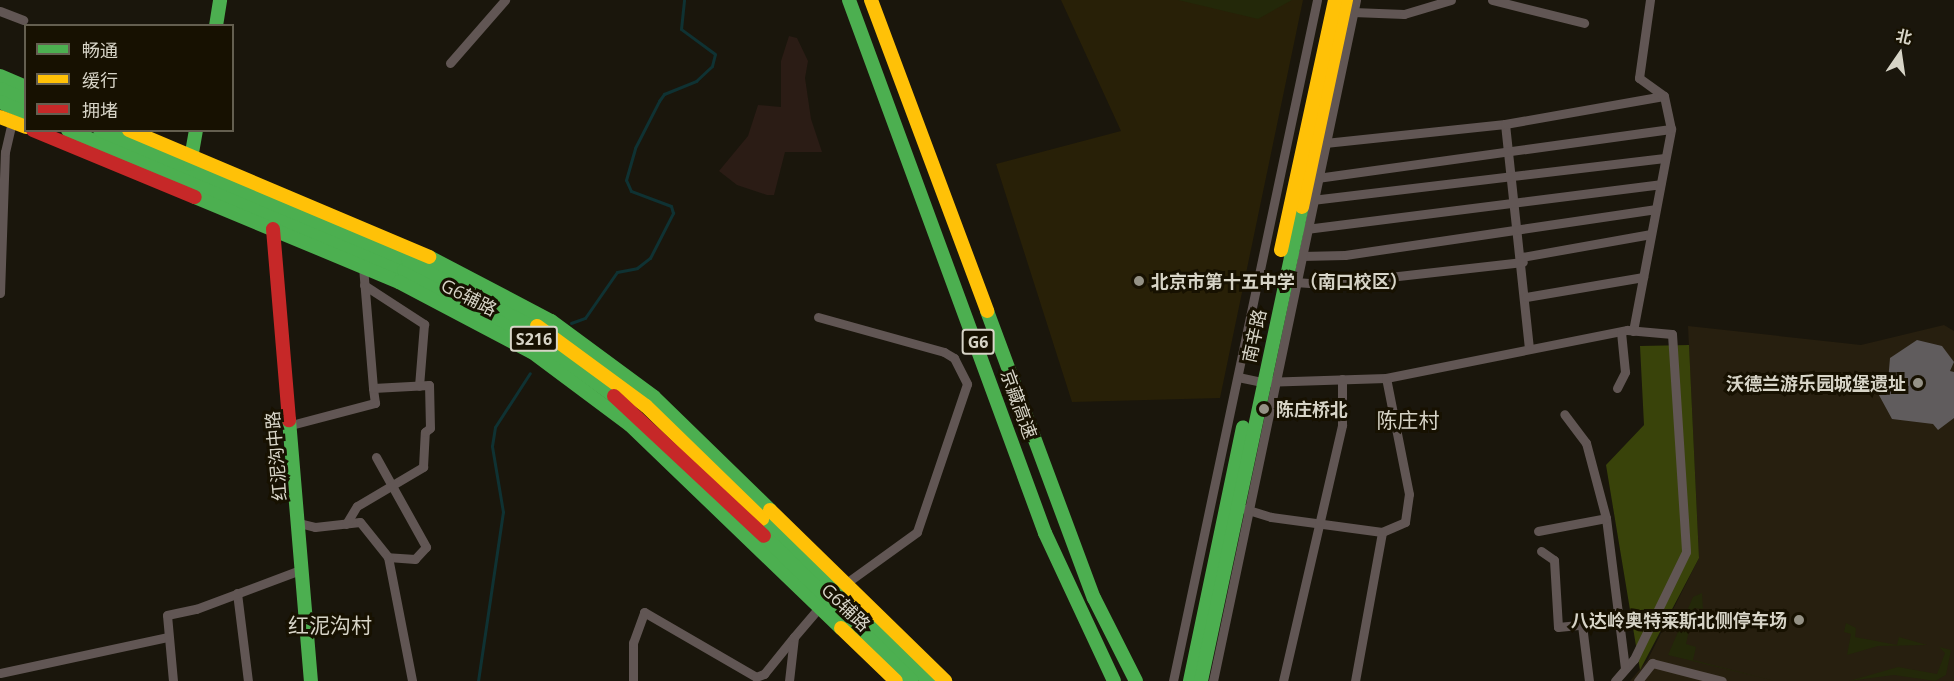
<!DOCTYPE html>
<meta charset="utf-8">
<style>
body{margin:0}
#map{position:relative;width:1954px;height:681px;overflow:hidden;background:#1a160c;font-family:"Open Sans","Noto Sans SC",sans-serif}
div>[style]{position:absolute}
.commercial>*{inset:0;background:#271f0f}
.industrial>*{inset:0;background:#2b1c15}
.built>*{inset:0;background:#282007}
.green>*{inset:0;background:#232809}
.forest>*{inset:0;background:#39430a}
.stream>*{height:3px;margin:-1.5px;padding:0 1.5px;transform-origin:1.5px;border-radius:1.5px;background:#0f3233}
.building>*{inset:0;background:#605c5d}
.street>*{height:9px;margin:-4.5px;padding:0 4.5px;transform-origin:4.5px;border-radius:4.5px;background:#615654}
.fast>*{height:14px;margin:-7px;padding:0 7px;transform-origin:7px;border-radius:7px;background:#4caf50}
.slow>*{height:14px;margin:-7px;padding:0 7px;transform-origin:7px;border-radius:7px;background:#ffc107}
.jam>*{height:14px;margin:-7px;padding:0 7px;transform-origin:7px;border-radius:7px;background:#c62828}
.dots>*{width:16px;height:16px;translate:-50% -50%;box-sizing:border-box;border:3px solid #171101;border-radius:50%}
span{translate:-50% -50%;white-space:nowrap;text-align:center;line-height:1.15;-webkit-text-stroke:6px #171101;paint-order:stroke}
.shield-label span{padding:2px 4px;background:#171101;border:2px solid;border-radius:4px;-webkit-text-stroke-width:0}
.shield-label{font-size:16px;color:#d7d4c7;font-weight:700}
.poi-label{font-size:18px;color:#d7d4c7;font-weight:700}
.left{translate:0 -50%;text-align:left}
.right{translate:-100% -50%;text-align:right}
.street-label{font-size:18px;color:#d7d4c7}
.quarter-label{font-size:21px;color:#d7d4c7}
.legend{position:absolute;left:24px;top:24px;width:210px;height:108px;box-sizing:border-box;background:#171101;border:2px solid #645f50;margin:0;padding:8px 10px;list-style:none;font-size:18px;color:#d7d4c7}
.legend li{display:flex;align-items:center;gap:12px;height:30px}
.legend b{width:30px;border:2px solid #645f50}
.north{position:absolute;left:1870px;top:24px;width:60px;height:60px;-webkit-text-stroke:4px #171101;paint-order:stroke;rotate:13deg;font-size:16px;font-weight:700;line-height:24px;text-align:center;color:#d7d4c7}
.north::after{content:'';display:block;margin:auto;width:21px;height:27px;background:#d7d4c7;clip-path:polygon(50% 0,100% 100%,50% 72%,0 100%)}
</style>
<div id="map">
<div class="commercial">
<div style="clip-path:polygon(1944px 325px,1954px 331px,1954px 681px,1630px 681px,1647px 661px,1699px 558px,1688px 326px,1861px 345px)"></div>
</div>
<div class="industrial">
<div style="clip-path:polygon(789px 36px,797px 38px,808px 61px,805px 78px,811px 119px,822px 152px,785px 152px,774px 195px,767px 195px,737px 185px,719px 171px,748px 136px,758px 105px,781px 107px,781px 61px)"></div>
</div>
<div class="built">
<div style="clip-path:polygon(1061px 0,1303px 0,1220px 398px,1072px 402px,996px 164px,1121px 131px)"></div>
</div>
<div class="green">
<div style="clip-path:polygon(1178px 0,1292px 0,1258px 19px)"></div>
<div style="clip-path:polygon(1702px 593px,1703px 609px,1694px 608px,1686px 644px,1696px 647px,1693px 660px,1775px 681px,1668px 655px,1693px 597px)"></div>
<div style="clip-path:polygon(1846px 623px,1856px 628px,1855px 637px,1897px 645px,1899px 637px,1927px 645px,1878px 646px,1847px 655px,1851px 634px,1844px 632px)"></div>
<div style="clip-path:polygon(1939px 647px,1951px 650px,1946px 675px,1935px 681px,1894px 675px,1849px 681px,1898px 667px,1937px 674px,1945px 653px)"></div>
</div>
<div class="forest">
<div style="clip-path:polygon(1689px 345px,1699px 558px,1640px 670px,1606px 465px,1644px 425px,1640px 346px)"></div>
</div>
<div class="stream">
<div style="left:571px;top:323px;width:15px;rotate:-20deg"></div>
<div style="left:585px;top:318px;width:56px;rotate:-55.2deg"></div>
<div style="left:617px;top:272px;width:20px;rotate:-11deg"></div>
<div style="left:637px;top:268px;width:16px;rotate:-38deg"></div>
<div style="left:650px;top:258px;width:51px;rotate:-62.9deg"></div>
<div style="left:673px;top:213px;width:7px;rotate:-106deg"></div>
<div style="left:671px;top:206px;width:43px;rotate:-159.4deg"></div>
<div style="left:631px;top:191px;width:12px;rotate:-114deg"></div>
<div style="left:626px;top:180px;width:33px;rotate:-74deg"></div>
<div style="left:635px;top:148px;width:53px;rotate:-62.9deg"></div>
<div style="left:659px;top:101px;width:9px;rotate:-54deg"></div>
<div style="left:664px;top:94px;width:35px;rotate:-22deg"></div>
<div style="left:696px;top:81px;width:22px;rotate:-43deg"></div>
<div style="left:712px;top:66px;width:12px;rotate:-76deg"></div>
<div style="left:715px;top:54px;width:42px;rotate:-143.7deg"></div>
<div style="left:681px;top:29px;width:29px;rotate:-84deg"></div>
<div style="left:478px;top:681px;width:171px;rotate:-81.6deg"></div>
<div style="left:503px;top:512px;width:67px;rotate:-99.5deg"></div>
<div style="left:492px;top:446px;width:19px;rotate:-81deg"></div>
<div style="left:495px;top:427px;width:64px;rotate:-57.1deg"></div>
</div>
<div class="building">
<div style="clip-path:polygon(1917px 340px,1942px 346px,1954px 362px,1950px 371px,1954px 372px,1954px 418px,1938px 430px,1933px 424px,1892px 419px,1874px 386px,1888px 381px,1890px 358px)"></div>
</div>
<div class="street">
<div style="left:1492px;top:0;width:95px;rotate:14deg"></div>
<div style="left:0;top:11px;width:25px;rotate:21deg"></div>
<div style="left:1353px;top:12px;width:51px;rotate:2.2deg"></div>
<div style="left:1404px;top:14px;width:49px;rotate:-16.6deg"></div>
<div style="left:450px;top:63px;width:84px;rotate:-48.9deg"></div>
<div style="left:1505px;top:124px;width:226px;rotate:83.9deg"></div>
<div style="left:1325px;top:143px;width:181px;rotate:-6deg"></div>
<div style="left:1505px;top:124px;width:161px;rotate:-10deg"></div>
<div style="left:1317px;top:178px;width:357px;rotate:-7.9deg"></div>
<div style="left:1312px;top:200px;width:355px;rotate:-6.8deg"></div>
<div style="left:1306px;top:229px;width:357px;rotate:-7.2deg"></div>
<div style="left:1301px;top:256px;width:44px;rotate:-1.3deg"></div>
<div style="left:1345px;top:255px;width:313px;rotate:-8.4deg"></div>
<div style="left:1522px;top:257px;width:131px;rotate:-10.1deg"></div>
<div style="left:1295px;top:282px;width:32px;rotate:4deg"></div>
<div style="left:1327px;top:284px;width:197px;rotate:-6.4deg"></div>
<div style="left:364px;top:285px;width:72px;rotate:33deg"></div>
<div style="left:424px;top:324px;width:62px;rotate:94.6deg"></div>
<div style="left:0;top:293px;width:141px;rotate:-88deg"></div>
<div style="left:5px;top:152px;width:31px;rotate:-77deg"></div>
<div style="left:1526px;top:297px;width:119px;rotate:-9.7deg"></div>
<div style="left:818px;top:317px;width:131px;rotate:15.5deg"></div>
<div style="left:944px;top:352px;width:12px;rotate:31deg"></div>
<div style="left:954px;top:358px;width:29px;rotate:63deg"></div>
<div style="left:967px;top:384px;width:156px;rotate:108.7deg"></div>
<div style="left:917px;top:532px;width:92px;rotate:144.2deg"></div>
<div style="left:1633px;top:331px;width:206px;rotate:-79.3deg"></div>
<div style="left:1671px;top:129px;width:34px;rotate:-102deg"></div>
<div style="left:1664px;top:96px;width:31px;rotate:-144deg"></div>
<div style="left:1639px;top:78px;width:79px;rotate:-82deg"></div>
<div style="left:1238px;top:377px;width:25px;rotate:12deg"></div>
<div style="left:1262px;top:382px;width:124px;rotate:-1.8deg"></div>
<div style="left:1386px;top:378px;width:246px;rotate:-11.3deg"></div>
<div style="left:1627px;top:330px;width:45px;rotate:5.1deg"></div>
<div style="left:1672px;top:334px;width:218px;rotate:86.3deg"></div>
<div style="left:1686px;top:552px;width:119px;rotate:115.9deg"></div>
<div style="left:1634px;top:659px;width:29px;rotate:131deg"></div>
<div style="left:1617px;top:388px;width:18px;rotate:-63deg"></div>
<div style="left:1625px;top:372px;width:40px;rotate:-95.7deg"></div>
<div style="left:291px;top:425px;width:87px;rotate:-14.7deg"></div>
<div style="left:375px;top:403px;width:15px;rotate:-98deg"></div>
<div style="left:376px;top:457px;width:103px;rotate:60.9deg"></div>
<div style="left:426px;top:547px;width:16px;rotate:133deg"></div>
<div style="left:415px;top:559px;width:27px;rotate:-176deg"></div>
<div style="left:1245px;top:509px;width:27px;rotate:17deg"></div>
<div style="left:1271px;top:517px;width:112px;rotate:7.7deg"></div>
<div style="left:1606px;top:518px;width:152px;rotate:82.8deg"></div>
<div style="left:299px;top:523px;width:16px;rotate:14deg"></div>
<div style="left:315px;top:527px;width:45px;rotate:-6.3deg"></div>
<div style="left:360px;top:522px;width:45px;rotate:51.3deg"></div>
<div style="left:388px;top:557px;width:126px;rotate:79deg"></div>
<div style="left:346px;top:524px;width:21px;rotate:-59deg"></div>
<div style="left:357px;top:506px;width:77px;rotate:-30.6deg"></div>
<div style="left:423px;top:467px;width:35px;rotate:-87deg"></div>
<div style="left:425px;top:432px;width:6px;rotate:-39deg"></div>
<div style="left:430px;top:428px;width:43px;rotate:-91.3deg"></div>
<div style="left:429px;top:385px;width:56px;rotate:176.9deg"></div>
<div style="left:373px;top:388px;width:121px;rotate:-94.7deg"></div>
<div style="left:1538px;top:531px;width:69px;rotate:-10.8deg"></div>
<div style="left:1606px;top:518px;width:78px;rotate:-104.9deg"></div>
<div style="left:1586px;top:443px;width:36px;rotate:-127deg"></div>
<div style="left:1541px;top:551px;width:16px;rotate:35deg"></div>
<div style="left:1554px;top:560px;width:67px;rotate:86.6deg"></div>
<div style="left:1558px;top:627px;width:61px;rotate:-5.6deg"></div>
<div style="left:237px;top:593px;width:89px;rotate:82.9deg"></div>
<div style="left:1582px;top:625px;width:56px;rotate:82.9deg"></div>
<div style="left:0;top:673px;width:172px;rotate:-12.1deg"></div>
<div style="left:173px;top:681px;width:66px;rotate:-95.2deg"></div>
<div style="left:167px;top:615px;width:30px;rotate:-12deg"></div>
<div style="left:196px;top:609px;width:114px;rotate:-20.5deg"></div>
<div style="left:633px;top:681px;width:38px;rotate:-90deg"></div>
<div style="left:633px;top:643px;width:33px;rotate:-70deg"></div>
<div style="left:644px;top:612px;width:129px;rotate:30.1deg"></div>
<div style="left:756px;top:677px;width:9px;rotate:-21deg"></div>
<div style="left:764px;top:674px;width:48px;rotate:-51deg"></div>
<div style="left:789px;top:681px;width:44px;rotate:-83.5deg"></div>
<div style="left:794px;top:637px;width:45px;rotate:-49.5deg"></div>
<div style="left:1173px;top:681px;width:696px;rotate:-78.06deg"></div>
<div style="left:1213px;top:681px;width:696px;rotate:-78.14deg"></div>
<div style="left:1283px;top:681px;width:263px;rotate:-77deg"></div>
<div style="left:1342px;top:425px;width:46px;rotate:-90deg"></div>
<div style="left:1355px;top:681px;width:151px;rotate:-79.7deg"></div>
<div style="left:1382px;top:532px;width:25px;rotate:-23deg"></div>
<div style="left:1405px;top:522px;width:28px;rotate:-82deg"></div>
<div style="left:1409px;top:494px;width:118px;rotate:-101.2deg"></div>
<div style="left:1638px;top:681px;width:23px;rotate:-52deg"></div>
<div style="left:1652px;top:663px;width:72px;rotate:14.4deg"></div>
</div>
<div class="fast">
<div style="left:849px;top:0;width:568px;rotate:69.81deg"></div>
<div style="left:1045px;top:533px;width:163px;rotate:65deg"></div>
<div style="left:216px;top:26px;width:26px;rotate:-81deg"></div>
<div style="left:0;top:76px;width:28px;rotate:23deg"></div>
<div style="left:0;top:89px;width:28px;rotate:23deg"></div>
<div style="left:0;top:102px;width:28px;rotate:23deg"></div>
<div style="left:68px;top:130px;width:364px;rotate:22.6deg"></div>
<div style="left:404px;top:270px;width:152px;rotate:27.9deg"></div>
<div style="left:538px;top:341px;width:94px;rotate:35.9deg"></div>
<div style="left:100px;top:130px;width:334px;rotate:22.9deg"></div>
<div style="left:408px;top:260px;width:145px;rotate:27.1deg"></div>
<div style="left:190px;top:164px;width:35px;rotate:-80deg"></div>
<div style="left:195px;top:197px;width:221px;rotate:22.6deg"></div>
<div style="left:399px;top:282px;width:150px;rotate:27.8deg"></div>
<div style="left:532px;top:352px;width:122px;rotate:36.7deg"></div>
<div style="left:630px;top:425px;width:293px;rotate:43.9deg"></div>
<div style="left:429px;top:257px;width:138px;rotate:27.7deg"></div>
<div style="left:551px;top:321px;width:128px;rotate:36.4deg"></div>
<div style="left:654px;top:397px;width:162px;rotate:44.2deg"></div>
<div style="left:987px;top:311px;width:306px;rotate:69.6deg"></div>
<div style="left:1094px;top:598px;width:93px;rotate:63.2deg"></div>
<div style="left:289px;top:420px;width:262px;rotate:85.2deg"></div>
<div style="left:762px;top:519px;width:233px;rotate:44.1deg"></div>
<div style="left:764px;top:536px;width:207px;rotate:44.4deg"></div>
<div style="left:1190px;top:681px;width:259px;rotate:-78.2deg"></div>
<div style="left:1201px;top:681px;width:485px;rotate:-78deg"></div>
</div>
<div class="slow">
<div style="left:871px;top:0;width:332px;rotate:69.5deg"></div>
<div style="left:0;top:117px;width:28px;rotate:21deg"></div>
<div style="left:129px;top:130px;width:326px;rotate:22.9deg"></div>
<div style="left:1302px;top:207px;width:212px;rotate:-78deg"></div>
<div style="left:1281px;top:250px;width:256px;rotate:-77.8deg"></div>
<div style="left:537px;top:326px;width:135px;rotate:36.3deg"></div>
<div style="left:646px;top:406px;width:162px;rotate:44.2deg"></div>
<div style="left:770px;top:510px;width:245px;rotate:44.3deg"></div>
<div style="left:841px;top:628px;width:76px;rotate:43.9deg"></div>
</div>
<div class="jam">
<div style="left:33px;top:130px;width:175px;rotate:22.5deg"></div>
<div style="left:273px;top:229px;width:192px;rotate:85.2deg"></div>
<div style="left:614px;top:396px;width:205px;rotate:43deg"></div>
</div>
<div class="dots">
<div style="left:1139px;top:281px;background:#959286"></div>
<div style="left:1918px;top:383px;background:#959286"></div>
<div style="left:1264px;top:409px;background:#959286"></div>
<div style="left:1799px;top:620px;background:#959286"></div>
</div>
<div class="shield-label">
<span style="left:534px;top:339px">S216</span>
<span style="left:978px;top:342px">G6</span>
</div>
<div class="poi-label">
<span class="left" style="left:1151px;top:281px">北京市第十五中学 （南口校区）</span>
<span class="right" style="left:1906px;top:383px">沃德兰游乐园城堡遗址</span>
<span class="left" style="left:1276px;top:409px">陈庄桥北</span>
<span class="right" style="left:1787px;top:620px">八达岭奥特莱斯北侧停车场</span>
</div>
<div class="street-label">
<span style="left:469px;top:297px;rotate:27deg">G6辅路</span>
<span style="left:1254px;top:336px;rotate:-78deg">南辛路</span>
<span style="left:1019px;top:404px;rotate:70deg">京藏高速</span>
<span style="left:276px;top:456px;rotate:-95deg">红泥沟中路</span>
<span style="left:846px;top:607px;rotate:44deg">G6辅路</span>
</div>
<div class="quarter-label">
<span style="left:1408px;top:420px">陈庄村</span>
<span style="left:330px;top:625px">红泥沟村</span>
</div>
<ul class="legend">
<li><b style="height:8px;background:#4caf50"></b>畅通</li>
<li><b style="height:8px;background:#ffc107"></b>缓行</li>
<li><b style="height:8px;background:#c62828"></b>拥堵</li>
</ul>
<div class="north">北</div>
</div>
